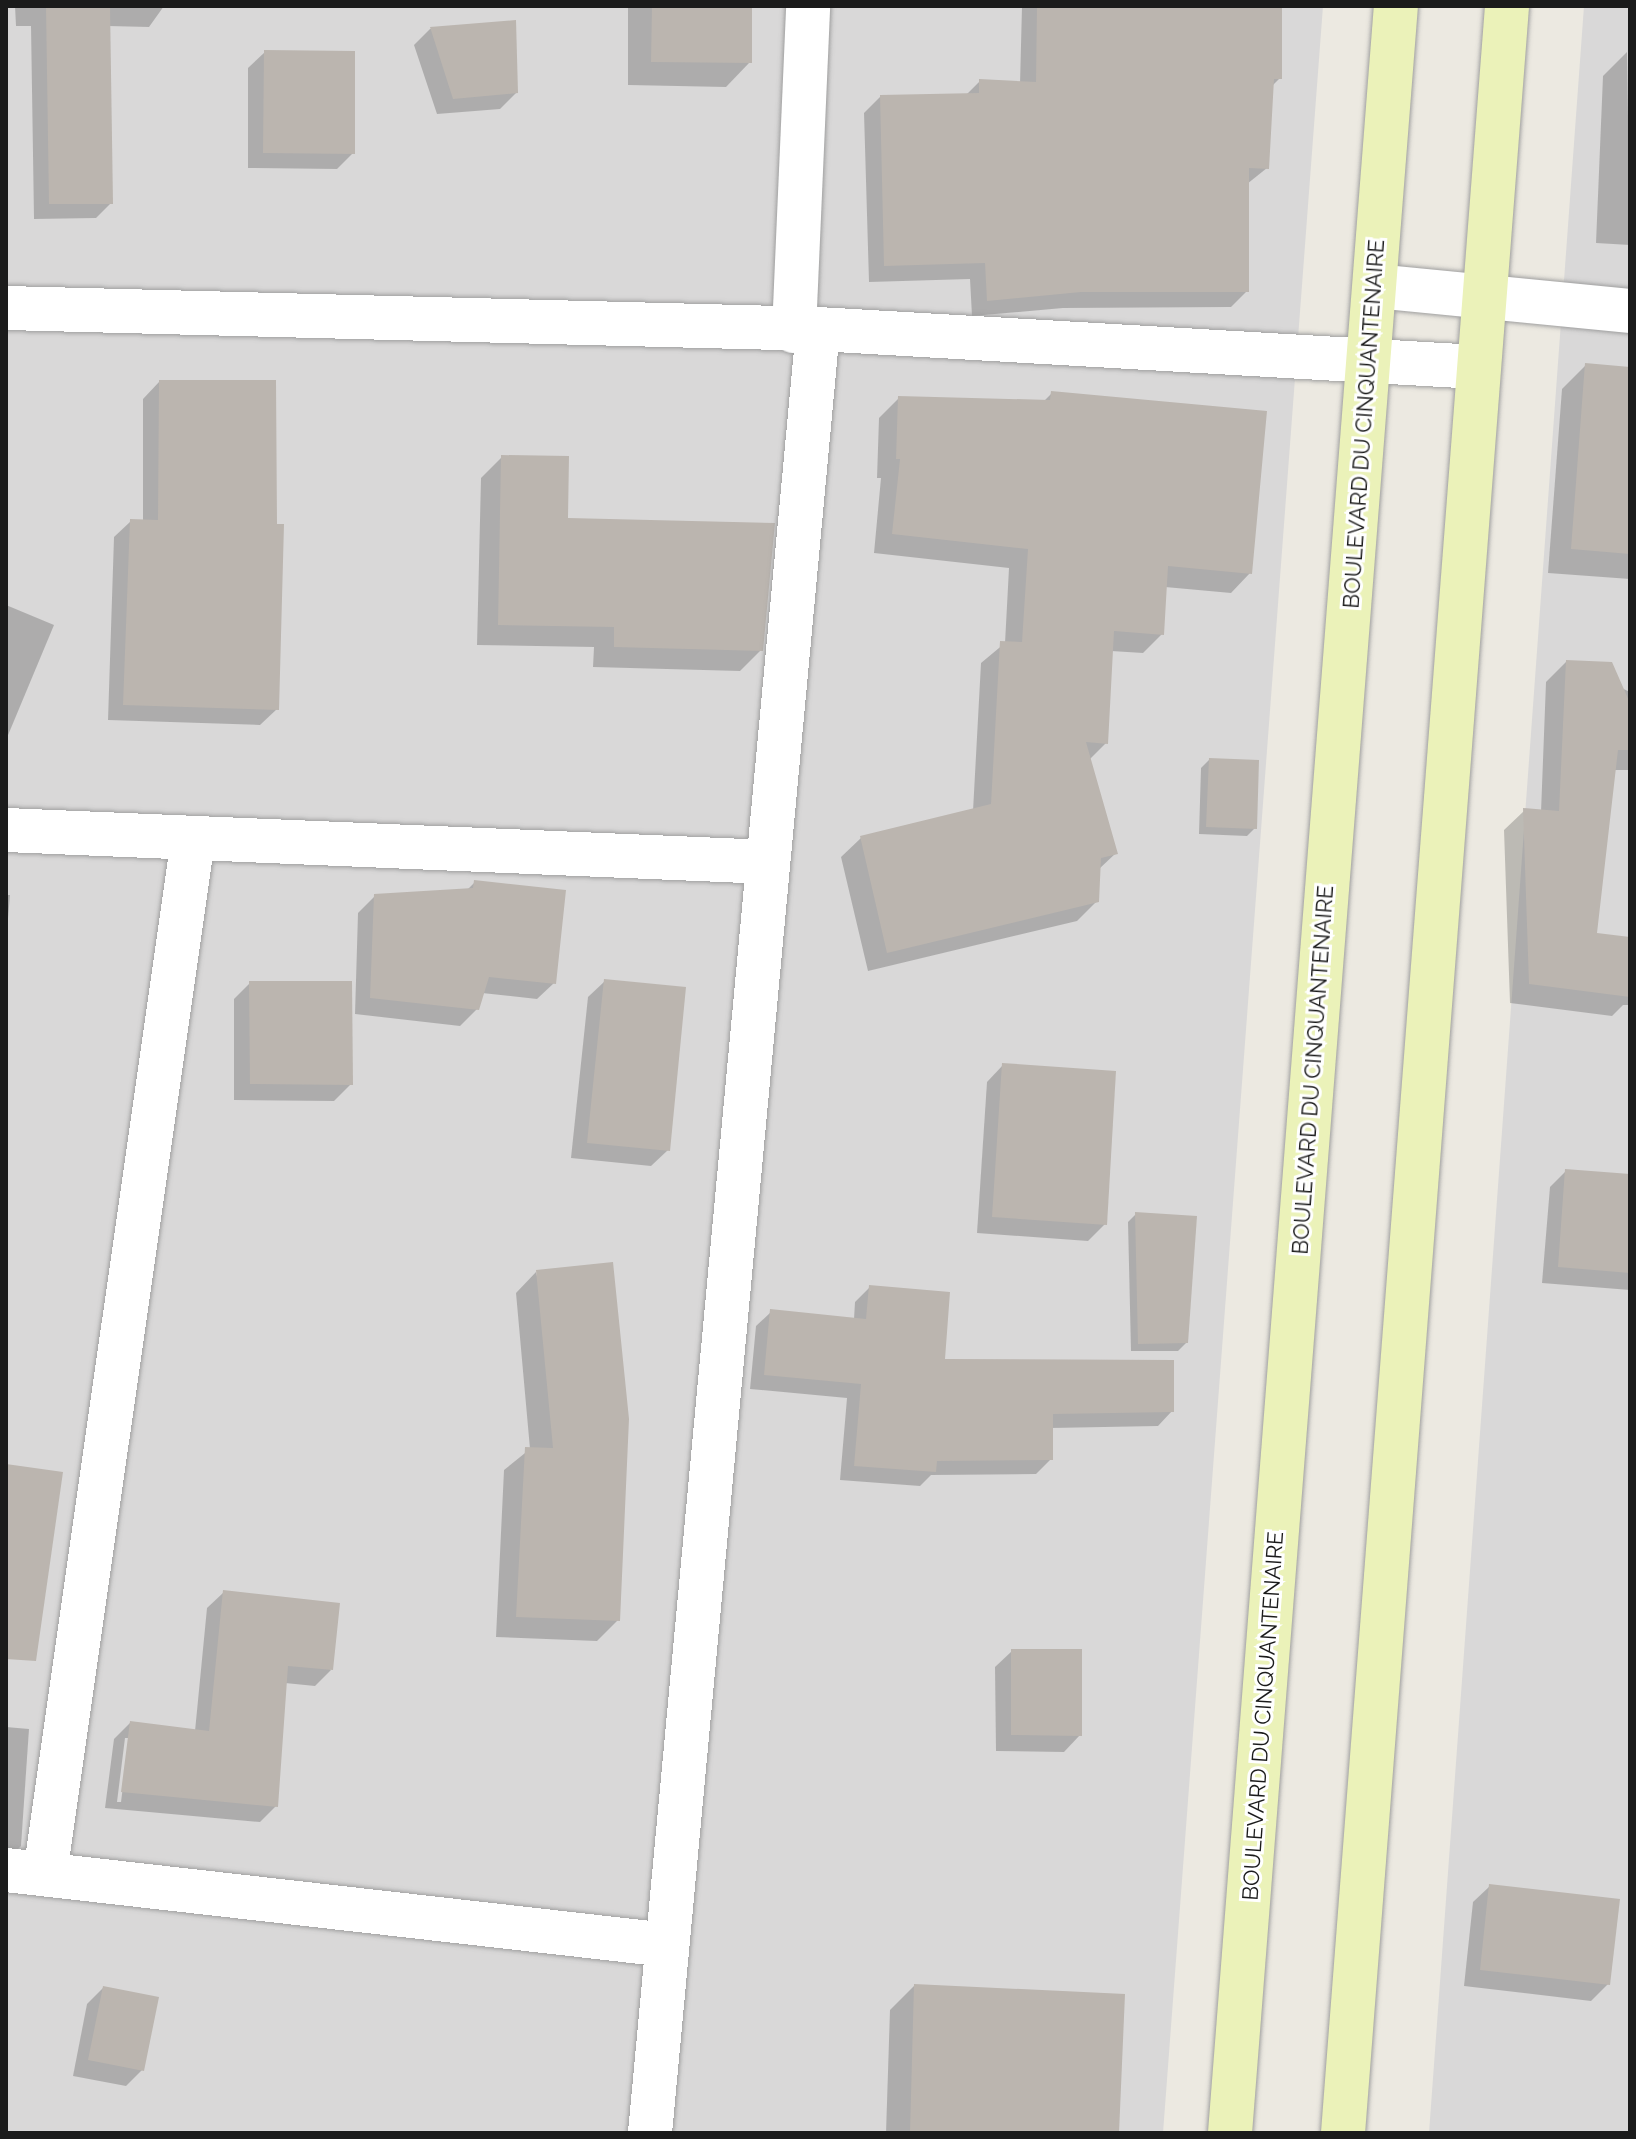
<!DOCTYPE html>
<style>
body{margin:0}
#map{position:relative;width:1636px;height:2139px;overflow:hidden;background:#ece9e1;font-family:Raleway,sans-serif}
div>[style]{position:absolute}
.residential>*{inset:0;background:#d9d8d8}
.shadow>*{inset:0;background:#0003}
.building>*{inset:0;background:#bbb5af}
.roads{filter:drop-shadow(0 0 2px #9f9f9f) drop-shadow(0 0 2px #9f9f9f)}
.minor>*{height:44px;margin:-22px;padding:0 22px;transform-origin:22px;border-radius:22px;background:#fff}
.secondary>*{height:44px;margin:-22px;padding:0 22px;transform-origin:22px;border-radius:22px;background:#ebf2b9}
span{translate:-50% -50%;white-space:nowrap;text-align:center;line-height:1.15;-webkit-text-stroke:6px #fff;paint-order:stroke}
.street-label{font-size:22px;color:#1b1b1b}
.frame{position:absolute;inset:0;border:8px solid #1b1b1b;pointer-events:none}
</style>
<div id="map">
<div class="residential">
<div style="clip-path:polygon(6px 6px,1323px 6px,1163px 2133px,6px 2133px)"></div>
<div style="clip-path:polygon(1584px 6px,1630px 6px,1630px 2133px,1429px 2133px)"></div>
</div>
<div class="shadow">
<div style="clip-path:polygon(15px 6px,164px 6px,149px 27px,108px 26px,111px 203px,96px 218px,34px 219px,31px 26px,16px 26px)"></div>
<div style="clip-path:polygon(628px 6px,750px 6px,750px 62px,726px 87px,628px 85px)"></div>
<div style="clip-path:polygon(1022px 6px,1282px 6px,1280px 78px,1272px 86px,1267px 168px,1247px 184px,1247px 291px,1231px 307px,1063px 308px,972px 316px,970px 279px,869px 282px,864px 113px,881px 96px,966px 95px,980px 81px,1020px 84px)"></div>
<div style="clip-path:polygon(514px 23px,516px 93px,500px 109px,437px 114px,414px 45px,430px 29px)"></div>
<div style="clip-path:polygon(265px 52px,353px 153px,337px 169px,248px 168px,248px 68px)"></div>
<div style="clip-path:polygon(1627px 52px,1630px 245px,1596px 243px,1603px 76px)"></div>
<div style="clip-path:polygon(1586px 365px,1630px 369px,1630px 579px,1548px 573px,1562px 389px)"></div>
<div style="clip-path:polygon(159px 382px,277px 709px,260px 725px,108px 720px,114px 537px,131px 521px,143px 521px,143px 399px)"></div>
<div style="clip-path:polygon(1052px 393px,1250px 573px,1231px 593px,1165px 587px,1162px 634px,1143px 653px,1111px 651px,1106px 743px,1089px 760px,1116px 853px,1098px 870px,1097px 901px,1077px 921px,868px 971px,841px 857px,861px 838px,973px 811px,981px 663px,1005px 643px,1009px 568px,874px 553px,881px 478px,877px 478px,879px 418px,899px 398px,1043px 402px)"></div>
<div style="clip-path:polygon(502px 457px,566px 520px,761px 650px,740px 671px,593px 667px,594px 647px,477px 645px,481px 478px)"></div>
<div style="clip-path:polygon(6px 605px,54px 625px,6px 740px)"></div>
<div style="clip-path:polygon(1566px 662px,1630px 692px,1630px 770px,1614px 770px,1594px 936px,1630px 938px,1630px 1005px,1623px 1005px,1612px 1016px,1510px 1003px,1504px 830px,1524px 811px,1541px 812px,1546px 682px)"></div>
<div style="clip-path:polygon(1209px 760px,1255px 828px,1247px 836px,1199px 834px,1201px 768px)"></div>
<div style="clip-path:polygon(475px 882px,554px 983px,537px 999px,482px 993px,477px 1009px,460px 1026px,355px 1014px,358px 913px,375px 896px,466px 891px)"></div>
<div style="clip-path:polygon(6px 895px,10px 895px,6px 942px)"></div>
<div style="clip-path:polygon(605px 981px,668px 1150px,651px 1166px,571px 1158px,588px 997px)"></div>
<div style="clip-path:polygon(250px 983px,351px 1084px,334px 1101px,234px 1100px,234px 999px)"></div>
<div style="clip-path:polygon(1003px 1065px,1105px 1224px,1088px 1241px,977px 1233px,987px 1082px)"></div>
<div style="clip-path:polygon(1566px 1171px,1630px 1176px,1630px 1290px,1542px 1283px,1550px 1187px)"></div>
<div style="clip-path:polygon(1136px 1214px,1195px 1218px,1186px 1343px,1178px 1351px,1131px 1351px,1128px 1222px)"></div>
<div style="clip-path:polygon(536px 1272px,618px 1620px,597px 1641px,496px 1637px,504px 1470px,530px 1449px,516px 1293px)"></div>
<div style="clip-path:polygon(870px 1287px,943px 1361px,1172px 1411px,1158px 1426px,1051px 1428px,1051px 1459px,1036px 1474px,931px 1475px,920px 1486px,840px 1480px,847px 1398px,750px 1389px,756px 1326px,771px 1312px,854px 1319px,855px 1302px)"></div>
<div style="clip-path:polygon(evenodd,224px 1592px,331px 1670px,315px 1686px,285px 1683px,276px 1806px,260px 1822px,105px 1808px,114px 1739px,130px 1723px,195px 1731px,207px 1608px,224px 1592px,125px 1738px,129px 1738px,121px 1802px,117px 1802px,125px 1738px)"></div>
<div style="clip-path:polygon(1012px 1651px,1080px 1735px,1064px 1752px,996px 1751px,995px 1667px)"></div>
<div style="clip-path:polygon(6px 1727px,29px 1729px,21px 1846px,6px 1861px)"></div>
<div style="clip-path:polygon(1490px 1886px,1608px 1984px,1591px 2001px,1464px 1986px,1473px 1902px)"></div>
<div style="clip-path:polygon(914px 1986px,1119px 2133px,886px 2133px,890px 2010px)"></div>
<div style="clip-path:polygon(103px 1988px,142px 2070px,126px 2086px,73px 2076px,87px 2004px)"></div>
</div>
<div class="building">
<div style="clip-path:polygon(46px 6px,110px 6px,113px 204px,49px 204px)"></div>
<div style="clip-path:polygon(652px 6px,752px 6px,752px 63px,651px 62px)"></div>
<div style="clip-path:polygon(1037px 6px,1282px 6px,1282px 79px,1274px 79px,1269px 169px,1249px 168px,1249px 292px,1081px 292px,987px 301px,985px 263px,884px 266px,880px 95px,979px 93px,979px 79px,1036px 82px)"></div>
<div style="clip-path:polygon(516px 20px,518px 93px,453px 99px,430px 27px)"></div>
<div style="clip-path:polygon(264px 50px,355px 51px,355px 154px,263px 153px)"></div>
<div style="clip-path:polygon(1585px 363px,1630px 367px,1630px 554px,1571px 549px)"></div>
<div style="clip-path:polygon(159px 380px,276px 380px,277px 524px,284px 524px,279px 710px,123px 705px,130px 519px,158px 520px)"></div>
<div style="clip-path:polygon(1051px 391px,1267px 411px,1252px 574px,1168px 566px,1164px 635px,1114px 631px,1108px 744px,1086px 742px,1118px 854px,1101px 858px,1099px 902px,887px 953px,860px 836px,991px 804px,1000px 641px,1022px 642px,1028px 549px,892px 534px,900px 459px,896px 459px,898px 396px,1050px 400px)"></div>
<div style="clip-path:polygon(501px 455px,569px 456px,568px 518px,775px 523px,763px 651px,614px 647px,614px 627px,498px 625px)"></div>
<div style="clip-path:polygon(1566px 660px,1612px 662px,1630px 703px,1630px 750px,1618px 750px,1597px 933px,1630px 937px,1630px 997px,1529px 984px,1523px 808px,1559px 811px)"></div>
<div style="clip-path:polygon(1209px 758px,1259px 760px,1257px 829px,1206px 827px)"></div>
<div style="clip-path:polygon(474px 880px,566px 890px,556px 984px,489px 977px,479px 1010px,370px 998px,374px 894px,473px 888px)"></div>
<div style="clip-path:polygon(604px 979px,686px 987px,670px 1151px,587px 1143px)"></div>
<div style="clip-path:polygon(249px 981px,352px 981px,353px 1085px,250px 1084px)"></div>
<div style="clip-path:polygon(1002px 1063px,1116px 1071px,1107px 1225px,992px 1217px)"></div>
<div style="clip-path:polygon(1565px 1169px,1630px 1174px,1630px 1273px,1558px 1267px)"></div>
<div style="clip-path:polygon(1135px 1212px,1197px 1216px,1188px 1343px,1138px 1344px)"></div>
<div style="clip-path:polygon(613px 1262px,629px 1419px,620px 1621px,516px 1617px,525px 1447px,553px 1448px,536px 1270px)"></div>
<div style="clip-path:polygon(869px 1285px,950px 1292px,945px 1359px,1174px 1360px,1174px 1412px,1053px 1414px,1053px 1460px,937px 1461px,936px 1472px,854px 1466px,861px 1384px,764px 1375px,770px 1309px,866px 1319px)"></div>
<div style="clip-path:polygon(6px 1464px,63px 1472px,36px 1661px,6px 1659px)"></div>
<div style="clip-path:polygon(223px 1590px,340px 1603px,333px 1670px,288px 1666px,278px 1807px,121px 1792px,130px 1721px,209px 1731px)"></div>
<div style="clip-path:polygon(1011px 1649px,1082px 1649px,1082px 1736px,1011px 1735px)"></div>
<div style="clip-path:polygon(1489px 1884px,1620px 1899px,1610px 1985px,1480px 1970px)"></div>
<div style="clip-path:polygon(914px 1984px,1125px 1994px,1119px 2133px,910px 2133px)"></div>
<div style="clip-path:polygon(103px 1986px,159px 1997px,144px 2071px,88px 2060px)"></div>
</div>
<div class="roads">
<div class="minor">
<div style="left:1375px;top:286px;width:256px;rotate:5.6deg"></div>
<div style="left:6px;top:308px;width:812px;rotate:1.48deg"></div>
<div style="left:818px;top:329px;width:661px;rotate:3.3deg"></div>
<div style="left:794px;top:331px;width:325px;rotate:-87.5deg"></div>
<div style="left:6px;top:830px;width:763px;rotate:2.4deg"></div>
<div style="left:6px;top:1870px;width:665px;rotate:6.47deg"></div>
<div style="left:45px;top:1874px;width:1046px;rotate:-81.86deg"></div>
<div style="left:650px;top:2133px;width:1812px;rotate:-84.68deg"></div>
</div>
<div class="secondary">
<div style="left:1230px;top:2133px;width:2133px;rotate:-85.54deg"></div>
<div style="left:1343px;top:2133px;width:2133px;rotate:-85.59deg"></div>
</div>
</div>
<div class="street-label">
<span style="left:1364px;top:424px;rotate:-86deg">BOULEVARD DU CINQUANTENAIRE</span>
<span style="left:1313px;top:1070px;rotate:-86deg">BOULEVARD DU CINQUANTENAIRE</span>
<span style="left:1263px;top:1716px;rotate:-86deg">BOULEVARD DU CINQUANTENAIRE</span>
</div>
<div class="frame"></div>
</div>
